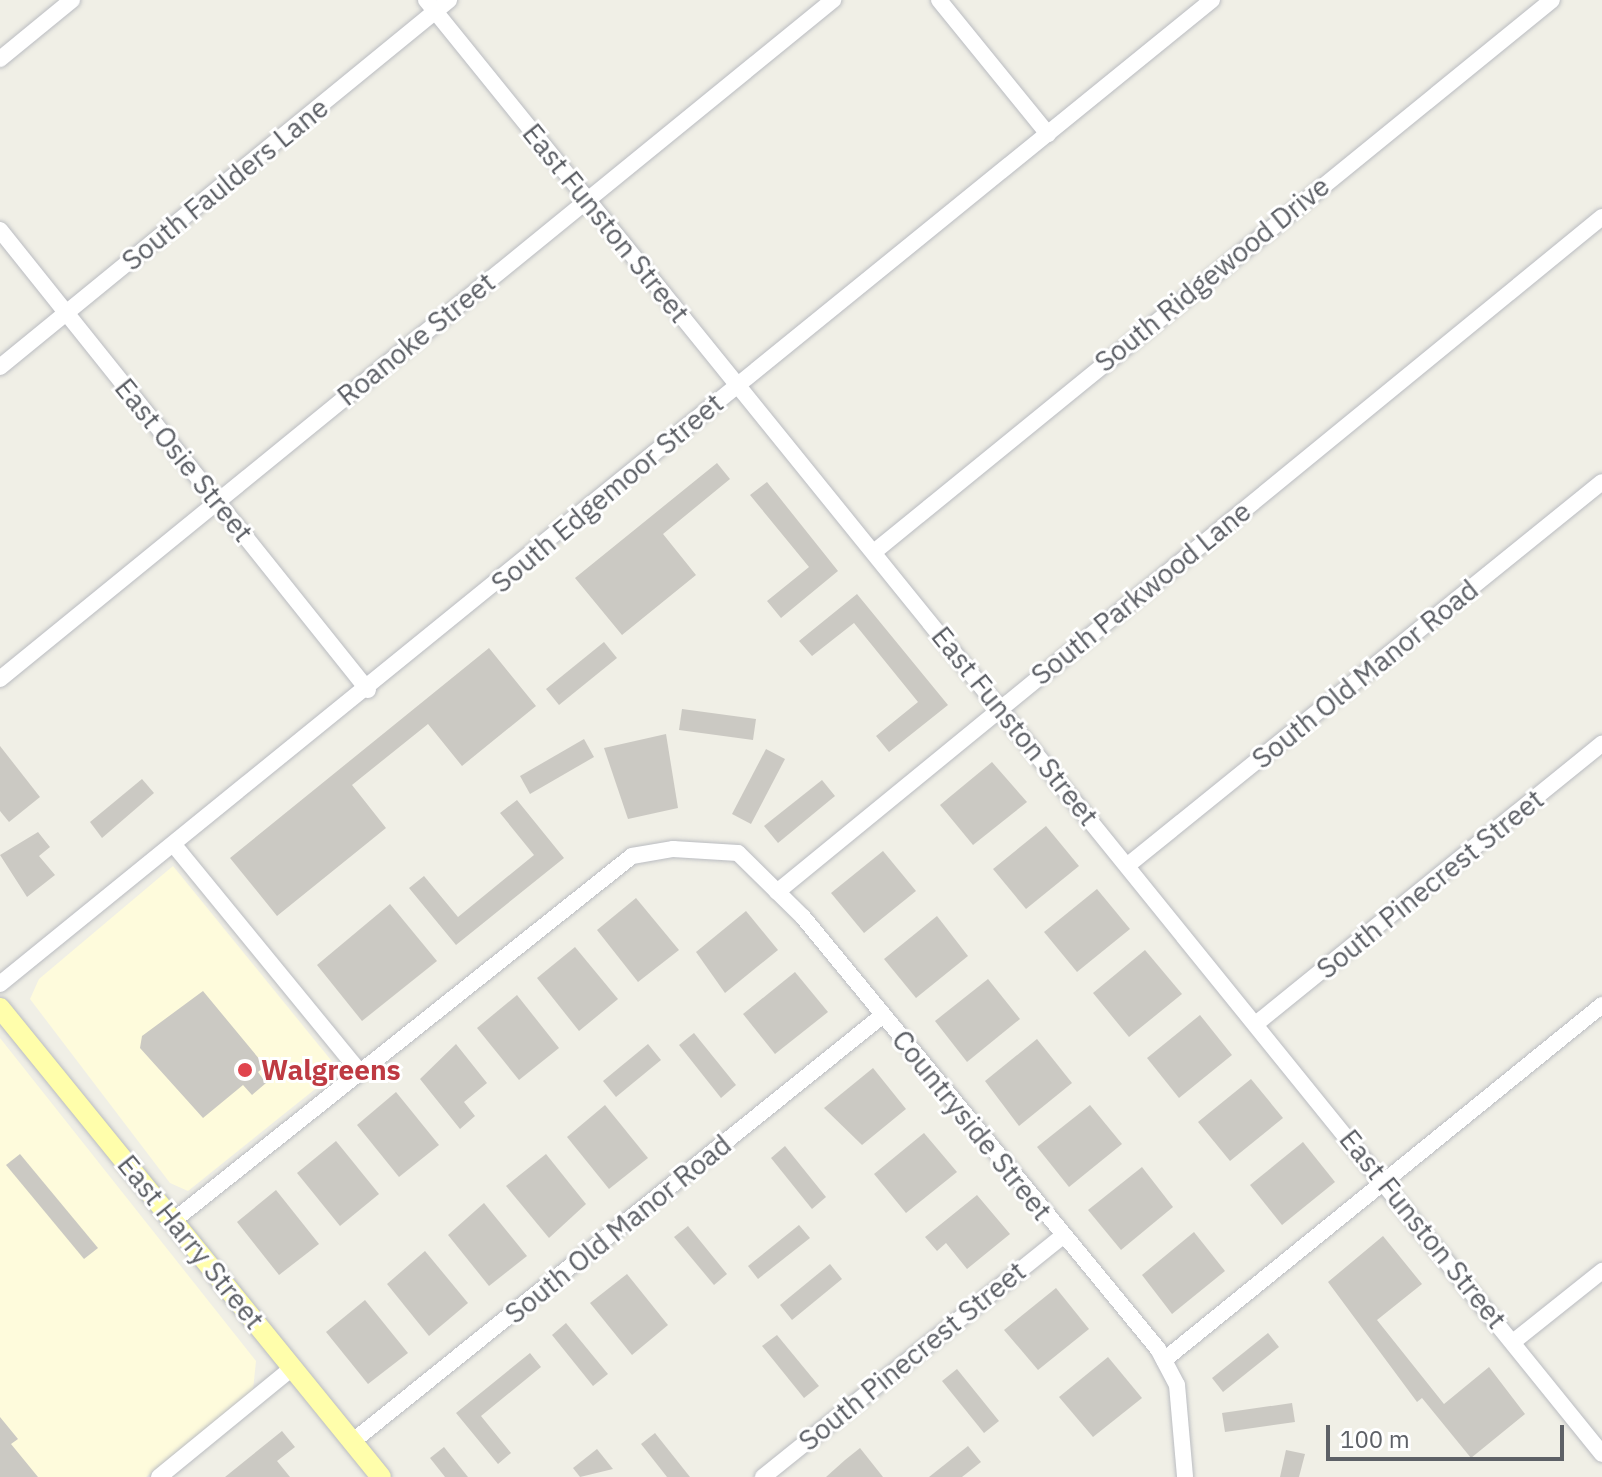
<!DOCTYPE html>
<style>
body{margin:0}
#map{position:relative;width:1602px;height:1477px;overflow:hidden;background:#f0efe6;font-family:"IBM Plex Sans",sans-serif}
div>[style]{position:absolute}
.commercial>*{inset:0;background:#fefbdc}
.building>*{inset:0;background:#cbc9c3}
.roads{filter:drop-shadow(0 0 2px #babcc1) drop-shadow(0 0 2px #babcc1)}
.minor>*{height:16px;margin:-8px;padding:0 8px;transform-origin:8px;border-radius:8px;background:#fff}
.major>*{height:20px;margin:-10px;padding:0 10px;transform-origin:10px;border-radius:10px;background:#fffeab}
.dots>*{width:22px;height:22px;translate:-50% -50%;box-sizing:border-box;border:4px solid #fff;border-radius:50%}
span{translate:-50% -50%;white-space:nowrap;text-align:center;line-height:1.15;-webkit-text-stroke:6px #fff;paint-order:stroke}
.street-label{font-size:28px;color:#5d6066}
.health-label{font-size:28px;color:#be3a42;font-weight:700}
.left{translate:0 -50%;text-align:left}
.scale{position:absolute;left:1326px;top:1425px;width:238px;height:36px;box-sizing:border-box;border:4px solid #5d6066;border-top:0;padding-left:10px;font-size:24px;line-height:28px;white-space:nowrap;color:#5d6066;-webkit-text-stroke:6px #fff;paint-order:stroke}
</style>
<div id="map">
<div class="commercial">
<div style="clip-path:polygon(173px 866px,339px 1070px,188px 1191px,170px 1183px,30px 999px,39px 979px)"></div>
<div style="clip-path:polygon(0 1038px,256px 1361px,253px 1390px,146px 1477px,0 1477px)"></div>
</div>
<div class="building">
<div style="clip-path:polygon(717px 463px,730px 479px,663px 534px,696px 575px,622px 635px,575px 578px)"></div>
<div style="clip-path:polygon(767px 482px,838px 571px,781px 618px,767px 601px,809px 567px,750px 495px)"></div>
<div style="clip-path:polygon(857px 594px,948px 705px,889px 752px,876px 736px,918px 702px,854px 623px,812px 656px,799px 641px)"></div>
<div style="clip-path:polygon(604px 642px,617px 658px,559px 705px,546px 689px)"></div>
<div style="clip-path:polygon(489px 648px,536px 706px,462px 766px,428px 724px,352px 785px,386px 828px,277px 916px,230px 858px)"></div>
<div style="clip-path:polygon(682px 709px,756px 719px,753px 740px,679px 730px)"></div>
<div style="clip-path:polygon(666px 734px,678px 808px,628px 819px,604px 748px)"></div>
<div style="clip-path:polygon(584px 739px,594px 757px,530px 794px,520px 776px)"></div>
<div style="clip-path:polygon(0 746px,40px 797px,9px 822px,0 811px)"></div>
<div style="clip-path:polygon(766px 749px,785px 759px,751px 824px,732px 814px)"></div>
<div style="clip-path:polygon(992px 762px,1027px 802px,973px 845px,940px 805px)"></div>
<div style="clip-path:polygon(142px 779px,154px 793px,102px 838px,90px 822px)"></div>
<div style="clip-path:polygon(822px 780px,835px 796px,778px 843px,764px 826px)"></div>
<div style="clip-path:polygon(517px 800px,564px 858px,456px 945px,409px 888px,424px 876px,458px 917px,534px 855px,500px 813px)"></div>
<div style="clip-path:polygon(1046px 826px,1079px 866px,1026px 909px,993px 869px)"></div>
<div style="clip-path:polygon(38px 832px,50px 847px,39px 856px,55px 875px,27px 897px,0 855px)"></div>
<div style="clip-path:polygon(883px 851px,916px 891px,864px 933px,831px 893px)"></div>
<div style="clip-path:polygon(1097px 889px,1130px 929px,1077px 972px,1044px 932px)"></div>
<div style="clip-path:polygon(636px 898px,679px 950px,638px 982px,597px 930px)"></div>
<div style="clip-path:polygon(390px 904px,437px 961px,362px 1021px,317px 965px)"></div>
<div style="clip-path:polygon(746px 911px,778px 950px,725px 993px,696px 952px)"></div>
<div style="clip-path:polygon(937px 916px,968px 956px,916px 998px,884px 959px)"></div>
<div style="clip-path:polygon(575px 947px,618px 999px,579px 1031px,537px 978px)"></div>
<div style="clip-path:polygon(1145px 950px,1182px 994px,1129px 1037px,1093px 993px)"></div>
<div style="clip-path:polygon(795px 972px,828px 1012px,775px 1054px,743px 1014px)"></div>
<div style="clip-path:polygon(988px 979px,1020px 1019px,967px 1062px,935px 1021px)"></div>
<div style="clip-path:polygon(203px 991px,265px 1066px,258px 1072px,266px 1083px,252px 1095px,243px 1085px,203px 1118px,140px 1048px,142px 1036px)"></div>
<div style="clip-path:polygon(517px 995px,559px 1048px,519px 1080px,477px 1028px)"></div>
<div style="clip-path:polygon(1200px 1015px,1232px 1055px,1179px 1098px,1147px 1058px)"></div>
<div style="clip-path:polygon(694px 1033px,736px 1085px,721px 1098px,679px 1045px)"></div>
<div style="clip-path:polygon(1037px 1039px,1072px 1083px,1019px 1126px,985px 1081px)"></div>
<div style="clip-path:polygon(456px 1044px,487px 1083px,464px 1102px,475px 1116px,460px 1129px,420px 1079px)"></div>
<div style="clip-path:polygon(648px 1044px,661px 1060px,616px 1097px,603px 1081px)"></div>
<div style="clip-path:polygon(873px 1068px,906px 1109px,862px 1145px,824px 1108px)"></div>
<div style="clip-path:polygon(1251px 1079px,1283px 1118px,1230px 1161px,1198px 1122px)"></div>
<div style="clip-path:polygon(396px 1092px,439px 1145px,399px 1177px,357px 1125px)"></div>
<div style="clip-path:polygon(605px 1105px,648px 1158px,609px 1189px,567px 1137px)"></div>
<div style="clip-path:polygon(1090px 1105px,1122px 1144px,1069px 1187px,1037px 1147px)"></div>
<div style="clip-path:polygon(924px 1133px,957px 1172px,906px 1213px,874px 1174px)"></div>
<div style="clip-path:polygon(336px 1141px,379px 1194px,340px 1226px,297px 1173px)"></div>
<div style="clip-path:polygon(1303px 1142px,1335px 1182px,1282px 1225px,1250px 1185px)"></div>
<div style="clip-path:polygon(785px 1146px,826px 1197px,812px 1209px,771px 1158px)"></div>
<div style="clip-path:polygon(20px 1154px,98px 1248px,84px 1259px,6px 1165px)"></div>
<div style="clip-path:polygon(546px 1154px,586px 1204px,549px 1238px,506px 1186px)"></div>
<div style="clip-path:polygon(1142px 1167px,1173px 1207px,1121px 1250px,1088px 1210px)"></div>
<div style="clip-path:polygon(276px 1190px,319px 1244px,279px 1275px,237px 1222px)"></div>
<div style="clip-path:polygon(977px 1195px,1010px 1234px,967px 1269px,946px 1243px,937px 1251px,925px 1237px)"></div>
<div style="clip-path:polygon(484px 1203px,527px 1256px,489px 1286px,448px 1235px)"></div>
<div style="clip-path:polygon(799px 1225px,810px 1238px,758px 1279px,748px 1266px)"></div>
<div style="clip-path:polygon(688px 1226px,727px 1274px,714px 1285px,674px 1237px)"></div>
<div style="clip-path:polygon(1194px 1232px,1225px 1271px,1172px 1314px,1142px 1275px)"></div>
<div style="clip-path:polygon(1383px 1236px,1422px 1284px,1377px 1320px,1444px 1404px,1489px 1367px,1525px 1414px,1471px 1458px,1422px 1398px,1417px 1402px,1328px 1282px)"></div>
<div style="clip-path:polygon(425px 1251px,468px 1303px,429px 1336px,387px 1284px)"></div>
<div style="clip-path:polygon(830px 1264px,842px 1279px,792px 1320px,780px 1305px)"></div>
<div style="clip-path:polygon(627px 1274px,668px 1325px,632px 1355px,590px 1303px)"></div>
<div style="clip-path:polygon(1056px 1288px,1089px 1329px,1038px 1370px,1004px 1330px)"></div>
<div style="clip-path:polygon(365px 1300px,408px 1353px,368px 1384px,326px 1332px)"></div>
<div style="clip-path:polygon(566px 1323px,608px 1374px,593px 1386px,552px 1335px)"></div>
<div style="clip-path:polygon(1268px 1333px,1279px 1347px,1223px 1392px,1212px 1378px)"></div>
<div style="clip-path:polygon(777px 1335px,819px 1386px,804px 1398px,762px 1346px)"></div>
<div style="clip-path:polygon(530px 1353px,541px 1367px,481px 1416px,511px 1453px,498px 1464px,456px 1413px)"></div>
<div style="clip-path:polygon(1108px 1357px,1142px 1398px,1093px 1437px,1059px 1397px)"></div>
<div style="clip-path:polygon(957px 1369px,999px 1421px,984px 1433px,942px 1381px)"></div>
<div style="clip-path:polygon(1292px 1403px,1295px 1422px,1225px 1432px,1222px 1413px)"></div>
<div style="clip-path:polygon(0 1417px,18px 1439px,11px 1444px,38px 1477px,0 1477px)"></div>
<div style="clip-path:polygon(282px 1431px,295px 1447px,277px 1461px,290px 1477px,225px 1477px)"></div>
<div style="clip-path:polygon(655px 1433px,690px 1477px,667px 1477px,641px 1444px)"></div>
<div style="clip-path:polygon(968px 1446px,981px 1462px,962px 1477px,929px 1477px)"></div>
<div style="clip-path:polygon(444px 1447px,468px 1477px,445px 1477px,430px 1458px)"></div>
<div style="clip-path:polygon(860px 1448px,883px 1477px,826px 1477px,845px 1460px)"></div>
<div style="clip-path:polygon(597px 1449px,613px 1469px,580px 1477px,573px 1468px)"></div>
<div style="clip-path:polygon(1286px 1450px,1305px 1454px,1299px 1477px,1280px 1477px)"></div>
</div>
<div class="roads">
<div class="minor">
<div style="left:426px;top:0;width:1870px;rotate:51.03deg"></div>
<div style="left:939px;top:0;width:173px;rotate:50.9deg"></div>
<div style="left:0;top:59px;width:93px;rotate:-39.3deg"></div>
<div style="left:0;top:230px;width:589px;rotate:51.34deg"></div>
<div style="left:0;top:367px;width:580px;rotate:-39.26deg"></div>
<div style="left:874px;top:552px;width:874px;rotate:-39.15deg"></div>
<div style="left:0;top:679px;width:1075px;rotate:-39.18deg"></div>
<div style="left:174px;top:845px;width:292px;rotate:50.7deg"></div>
<div style="left:1128px;top:865px;width:609px;rotate:-38.94deg"></div>
<div style="left:777px;top:892px;width:1066px;rotate:-39.29deg"></div>
<div style="left:0;top:984px;width:1561px;rotate:-39.07deg"></div>
<div style="left:1257px;top:1023px;width:444px;rotate:-39deg"></div>
<div style="left:173px;top:1221px;width:586px;rotate:-38.49deg"></div>
<div style="left:632px;top:856px;width:42px;rotate:-9.7deg"></div>
<div style="left:673px;top:849px;width:65px;rotate:3.5deg"></div>
<div style="left:738px;top:853px;width:91px;rotate:44.6deg"></div>
<div style="left:803px;top:917px;width:559px;rotate:50.59deg"></div>
<div style="left:1158px;top:1349px;width:41px;rotate:62.2deg"></div>
<div style="left:1177px;top:1385px;width:92px;rotate:85deg"></div>
<div style="left:1513px;top:1342px;width:114px;rotate:-38.6deg"></div>
<div style="left:1164px;top:1360px;width:564px;rotate:-39.02deg"></div>
<div style="left:352px;top:1442px;width:681px;rotate:-38.8deg"></div>
<div style="left:159px;top:1477px;width:172px;rotate:-39.3deg"></div>
<div style="left:763px;top:1477px;width:385px;rotate:-38.8deg"></div>
</div>
<div class="major">
<div style="left:0;top:1008px;width:604px;rotate:50.91deg"></div>
</div>
</div>
<div class="dots">
<div style="left:245px;top:1070px;background:#e0444e"></div>
</div>
<div class="street-label">
<span style="left:225px;top:184px;rotate:-39deg">South Faulders Lane</span>
<span style="left:606px;top:223px;rotate:51deg">East Funston Street</span>
<span style="left:1212px;top:274px;rotate:-39deg">South Ridgewood Drive</span>
<span style="left:416px;top:339px;rotate:-39deg">Roanoke Street</span>
<span style="left:184px;top:460px;rotate:51deg">East Osie Street</span>
<span style="left:607px;top:493px;rotate:-40deg">South Edgemoor Street</span>
<span style="left:1141px;top:593px;rotate:-39deg">South Parkwood Lane</span>
<span style="left:1365px;top:674px;rotate:-39deg">South Old Manor Road</span>
<span style="left:1015px;top:726px;rotate:51deg">East Funston Street</span>
<span style="left:1430px;top:884px;rotate:-39deg">South Pinecrest Street</span>
<span style="left:972px;top:1125px;rotate:51deg">Countryside Street</span>
<span style="left:618px;top:1229px;rotate:-39deg">South Old Manor Road</span>
<span style="left:1423px;top:1229px;rotate:51deg">East Funston Street</span>
<span style="left:191px;top:1242px;rotate:51deg">East Harry Street</span>
<span style="left:912px;top:1356px;rotate:-39deg">South Pinecrest Street</span>
</div>
<div class="health-label">
<span class="left" style="left:261px;top:1070px">Walgreens</span>
</div>
<div class="scale">100 m</div>
</div>
